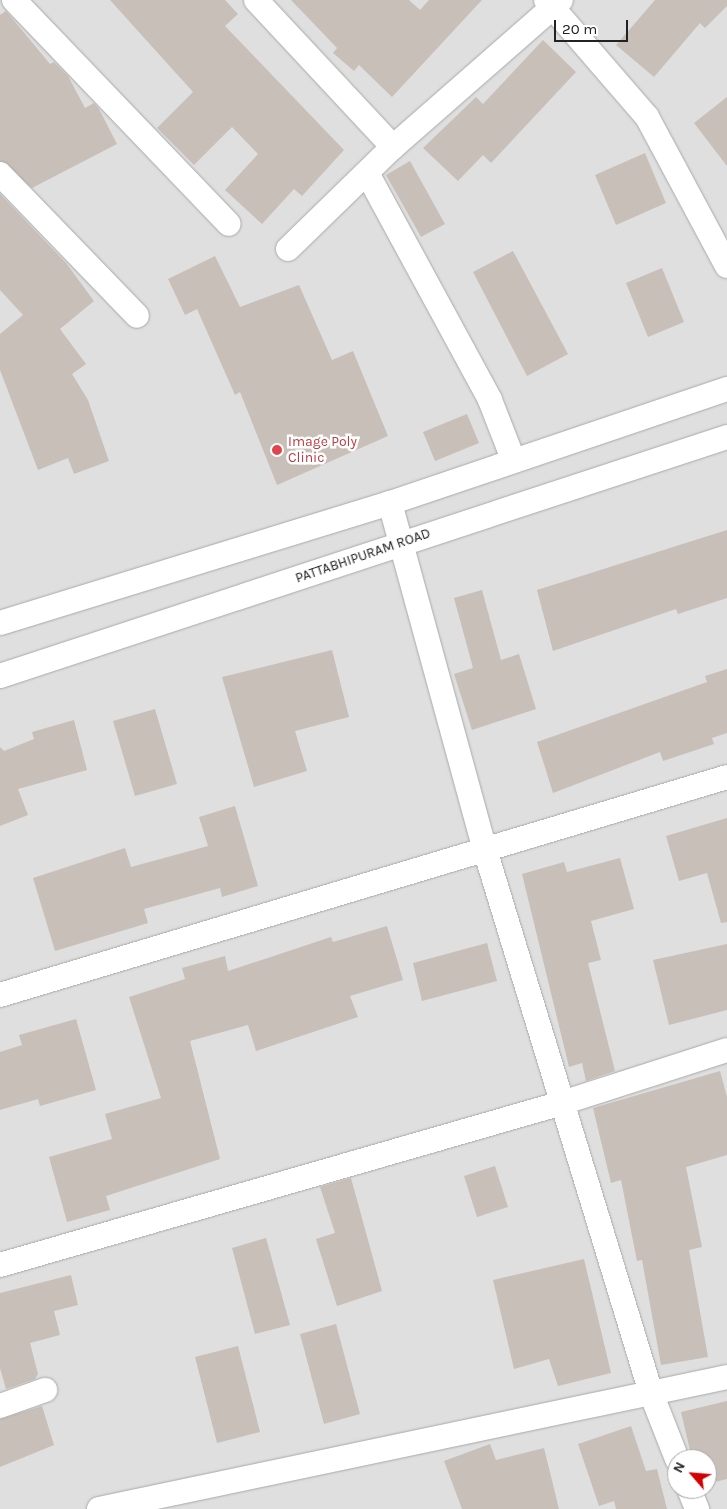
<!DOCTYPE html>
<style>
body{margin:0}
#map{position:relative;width:727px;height:1509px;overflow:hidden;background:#f2efe9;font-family:Karla,sans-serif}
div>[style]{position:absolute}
.residential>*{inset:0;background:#e0dfdf}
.building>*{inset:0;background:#c7bfb8}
.roads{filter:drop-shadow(0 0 1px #a9a9a9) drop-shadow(0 0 1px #a9a9a9)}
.minor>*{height:24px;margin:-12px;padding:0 12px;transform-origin:12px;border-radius:12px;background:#fff}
.dots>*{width:14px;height:14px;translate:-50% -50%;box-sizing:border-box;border:2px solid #fff;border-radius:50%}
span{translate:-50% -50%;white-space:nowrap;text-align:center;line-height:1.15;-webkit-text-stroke:5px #fff;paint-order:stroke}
.health-label{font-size:14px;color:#be3a42}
.left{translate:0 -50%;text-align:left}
.street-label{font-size:14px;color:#222}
.north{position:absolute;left:667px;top:1449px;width:50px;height:50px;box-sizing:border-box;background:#fff;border:1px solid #a7a7a7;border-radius:50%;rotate:297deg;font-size:14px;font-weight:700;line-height:20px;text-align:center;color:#222}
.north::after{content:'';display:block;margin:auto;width:18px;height:22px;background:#d40000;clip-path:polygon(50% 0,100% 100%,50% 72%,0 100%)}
.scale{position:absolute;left:554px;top:20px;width:74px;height:22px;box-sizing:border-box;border:2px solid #222;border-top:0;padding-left:6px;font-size:15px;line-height:18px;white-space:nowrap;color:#222;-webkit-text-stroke:4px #fff;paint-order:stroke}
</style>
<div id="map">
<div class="residential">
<div style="clip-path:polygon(evenodd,0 0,727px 0,727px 1509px,0 1509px,0 0,677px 1459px,707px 1459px,707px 1489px,677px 1489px,677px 1459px)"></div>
</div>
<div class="building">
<div style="clip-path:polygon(110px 0,225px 0,238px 14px,225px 26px,344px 150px,302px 196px,294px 189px,262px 224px,225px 190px,258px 154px,232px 127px,194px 165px,157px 128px,193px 92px)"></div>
<div style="clip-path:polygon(291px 0,409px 0,420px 10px,429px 0,482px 0,392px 97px,359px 65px,354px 71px,333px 53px,337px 48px)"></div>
<div style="clip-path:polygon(655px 0,727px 0,727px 6px,705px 28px,700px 23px,654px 77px,616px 45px)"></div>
<div style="clip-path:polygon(6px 11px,50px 64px,54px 62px,68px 76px,85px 108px,94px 103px,99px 109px,117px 144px,32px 188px,0 161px,0 15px)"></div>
<div style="clip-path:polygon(543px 40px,576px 72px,491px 163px,483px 155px,458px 181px,423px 148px,476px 97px,483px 104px)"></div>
<div style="clip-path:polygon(727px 97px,727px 166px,694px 123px)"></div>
<div style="clip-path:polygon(645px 153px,666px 203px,616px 225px,595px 175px)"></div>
<div style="clip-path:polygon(410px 161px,445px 224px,421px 237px,386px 175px)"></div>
<div style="clip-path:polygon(0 194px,66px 263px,94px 301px,60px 329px,86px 364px,72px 374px,88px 400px,109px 461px,74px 474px,68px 458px,38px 470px,0 370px,0 334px,23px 315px,0 290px)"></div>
<div style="clip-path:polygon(513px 251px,568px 354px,527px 376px,473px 272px)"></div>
<div style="clip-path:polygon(215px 256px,240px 307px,299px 285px,332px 360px,353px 351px,388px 436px,277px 485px,240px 392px,235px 395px,197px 309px,185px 315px,168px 279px)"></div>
<div style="clip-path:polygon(662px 268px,684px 322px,648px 337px,626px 283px)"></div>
<div style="clip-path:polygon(467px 414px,479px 443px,435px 461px,423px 432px)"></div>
<div style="clip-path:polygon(727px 530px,727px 598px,678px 614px,676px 609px,553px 651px,537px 590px)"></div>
<div style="clip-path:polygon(482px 590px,501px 660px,519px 654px,536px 709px,472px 730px,454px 674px,473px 668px,454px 598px)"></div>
<div style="clip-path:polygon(332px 650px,349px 717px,295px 731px,307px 771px,254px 787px,222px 677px)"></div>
<div style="clip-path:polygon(727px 669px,727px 733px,712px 738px,714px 744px,663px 761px,660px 752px,553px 793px,537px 742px,707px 682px,705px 676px)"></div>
<div style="clip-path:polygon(155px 709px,177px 784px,135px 796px,113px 721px)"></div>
<div style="clip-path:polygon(74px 720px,87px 770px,18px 789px,28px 815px,0 826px,0 747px,4px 751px,34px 739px,32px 732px)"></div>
<div style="clip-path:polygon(235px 806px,258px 886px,222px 897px,220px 888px,144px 909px,148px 923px,55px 951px,33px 878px,125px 848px,131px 867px,208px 846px,199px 817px)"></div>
<div style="clip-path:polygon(727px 818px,727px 922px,721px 923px,707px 873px,679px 881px,666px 836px)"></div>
<div style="clip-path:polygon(620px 858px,634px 909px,591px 921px,601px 960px,588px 963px,615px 1071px,586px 1081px,582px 1063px,569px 1067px,522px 874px,564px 862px,567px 872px)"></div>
<div style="clip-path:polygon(387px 926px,403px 980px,350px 996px,358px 1017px,256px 1051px,248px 1025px,190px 1041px,220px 1159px,106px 1196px,110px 1210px,67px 1222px,49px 1157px,112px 1139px,105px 1114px,161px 1098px,129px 997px,185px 979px,182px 968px,225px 956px,228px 971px,331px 937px,333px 942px)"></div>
<div style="clip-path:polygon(487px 943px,497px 981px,422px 1001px,413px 963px)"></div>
<div style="clip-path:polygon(727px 944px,727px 1010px,669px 1025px,653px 960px)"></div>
<div style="clip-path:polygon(76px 1019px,96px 1090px,40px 1106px,38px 1099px,0 1110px,0 1052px,22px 1045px,19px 1035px)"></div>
<div style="clip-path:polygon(720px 1071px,727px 1097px,727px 1155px,686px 1167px,702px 1247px,689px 1250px,708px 1357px,661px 1365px,642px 1260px,637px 1261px,621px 1180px,611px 1183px,593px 1108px)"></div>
<div style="clip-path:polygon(495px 1166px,508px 1207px,477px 1217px,464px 1176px)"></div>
<div style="clip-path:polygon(351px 1178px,382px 1291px,337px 1306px,316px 1239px,335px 1233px,320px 1187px)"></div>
<div style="clip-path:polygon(266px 1238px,290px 1325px,255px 1334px,232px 1248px)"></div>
<div style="clip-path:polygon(584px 1259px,611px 1373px,558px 1386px,549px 1359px,514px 1369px,493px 1280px)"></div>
<div style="clip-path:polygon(71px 1275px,78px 1305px,54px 1311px,60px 1335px,30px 1343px,38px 1374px,35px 1379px,6px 1389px,0 1368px,0 1293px)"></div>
<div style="clip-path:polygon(336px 1324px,360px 1414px,324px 1424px,300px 1334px)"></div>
<div style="clip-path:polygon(238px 1346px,260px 1432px,217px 1443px,195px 1357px)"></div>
<div style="clip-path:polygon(727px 1401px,727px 1479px,707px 1484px,707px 1455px,692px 1459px,681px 1412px)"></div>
<div style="clip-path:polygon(42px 1406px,54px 1445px,0 1467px,0 1419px)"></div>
<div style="clip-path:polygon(631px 1426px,646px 1471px,657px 1469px,667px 1509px,616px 1509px,614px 1501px,599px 1506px,578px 1444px)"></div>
<div style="clip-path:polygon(490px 1444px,496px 1460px,544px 1448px,559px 1509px,462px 1509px,444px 1461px)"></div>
</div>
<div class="roads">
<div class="minor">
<div style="left:14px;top:0;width:310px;rotate:46.2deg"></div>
<div style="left:256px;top:0;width:201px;rotate:47deg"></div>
<div style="left:546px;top:0;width:155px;rotate:49.2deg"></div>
<div style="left:647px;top:117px;width:169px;rotate:61.8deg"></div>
<div style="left:367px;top:173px;width:258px;rotate:61.5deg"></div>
<div style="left:490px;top:400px;width:63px;rotate:68.7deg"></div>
<div style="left:0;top:174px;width:197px;rotate:46deg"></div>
<div style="left:288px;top:249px;width:146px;rotate:-44.2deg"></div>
<div style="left:393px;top:147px;width:223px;rotate:-41.2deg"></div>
<div style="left:390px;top:503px;width:363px;rotate:74.7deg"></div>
<div style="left:486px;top:853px;width:565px;rotate:73.01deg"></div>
<div style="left:651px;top:1393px;width:71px;rotate:68.5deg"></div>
<div style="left:0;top:623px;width:408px;rotate:-17.1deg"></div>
<div style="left:390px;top:503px;width:356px;rotate:-18.7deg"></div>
<div style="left:0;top:676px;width:765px;rotate:-18.2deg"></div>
<div style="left:0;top:995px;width:759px;rotate:-16.69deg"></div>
<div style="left:0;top:1265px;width:585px;rotate:-16.08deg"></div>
<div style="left:562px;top:1103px;width:173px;rotate:-17.8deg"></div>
<div style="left:0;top:1406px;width:48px;rotate:-19.6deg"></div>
<div style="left:689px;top:1489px;width:22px;rotate:68deg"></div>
<div style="left:99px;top:1509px;width:642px;rotate:-11.87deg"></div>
</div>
</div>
<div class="dots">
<div style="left:277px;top:450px;background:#e0444e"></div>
</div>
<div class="health-label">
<span class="left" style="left:288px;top:450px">Image Poly<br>Clinic</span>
</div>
<div class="street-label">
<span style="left:363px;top:556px;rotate:-19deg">PATTABHIPURAM ROAD</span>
</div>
<div class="north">N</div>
<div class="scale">20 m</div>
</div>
